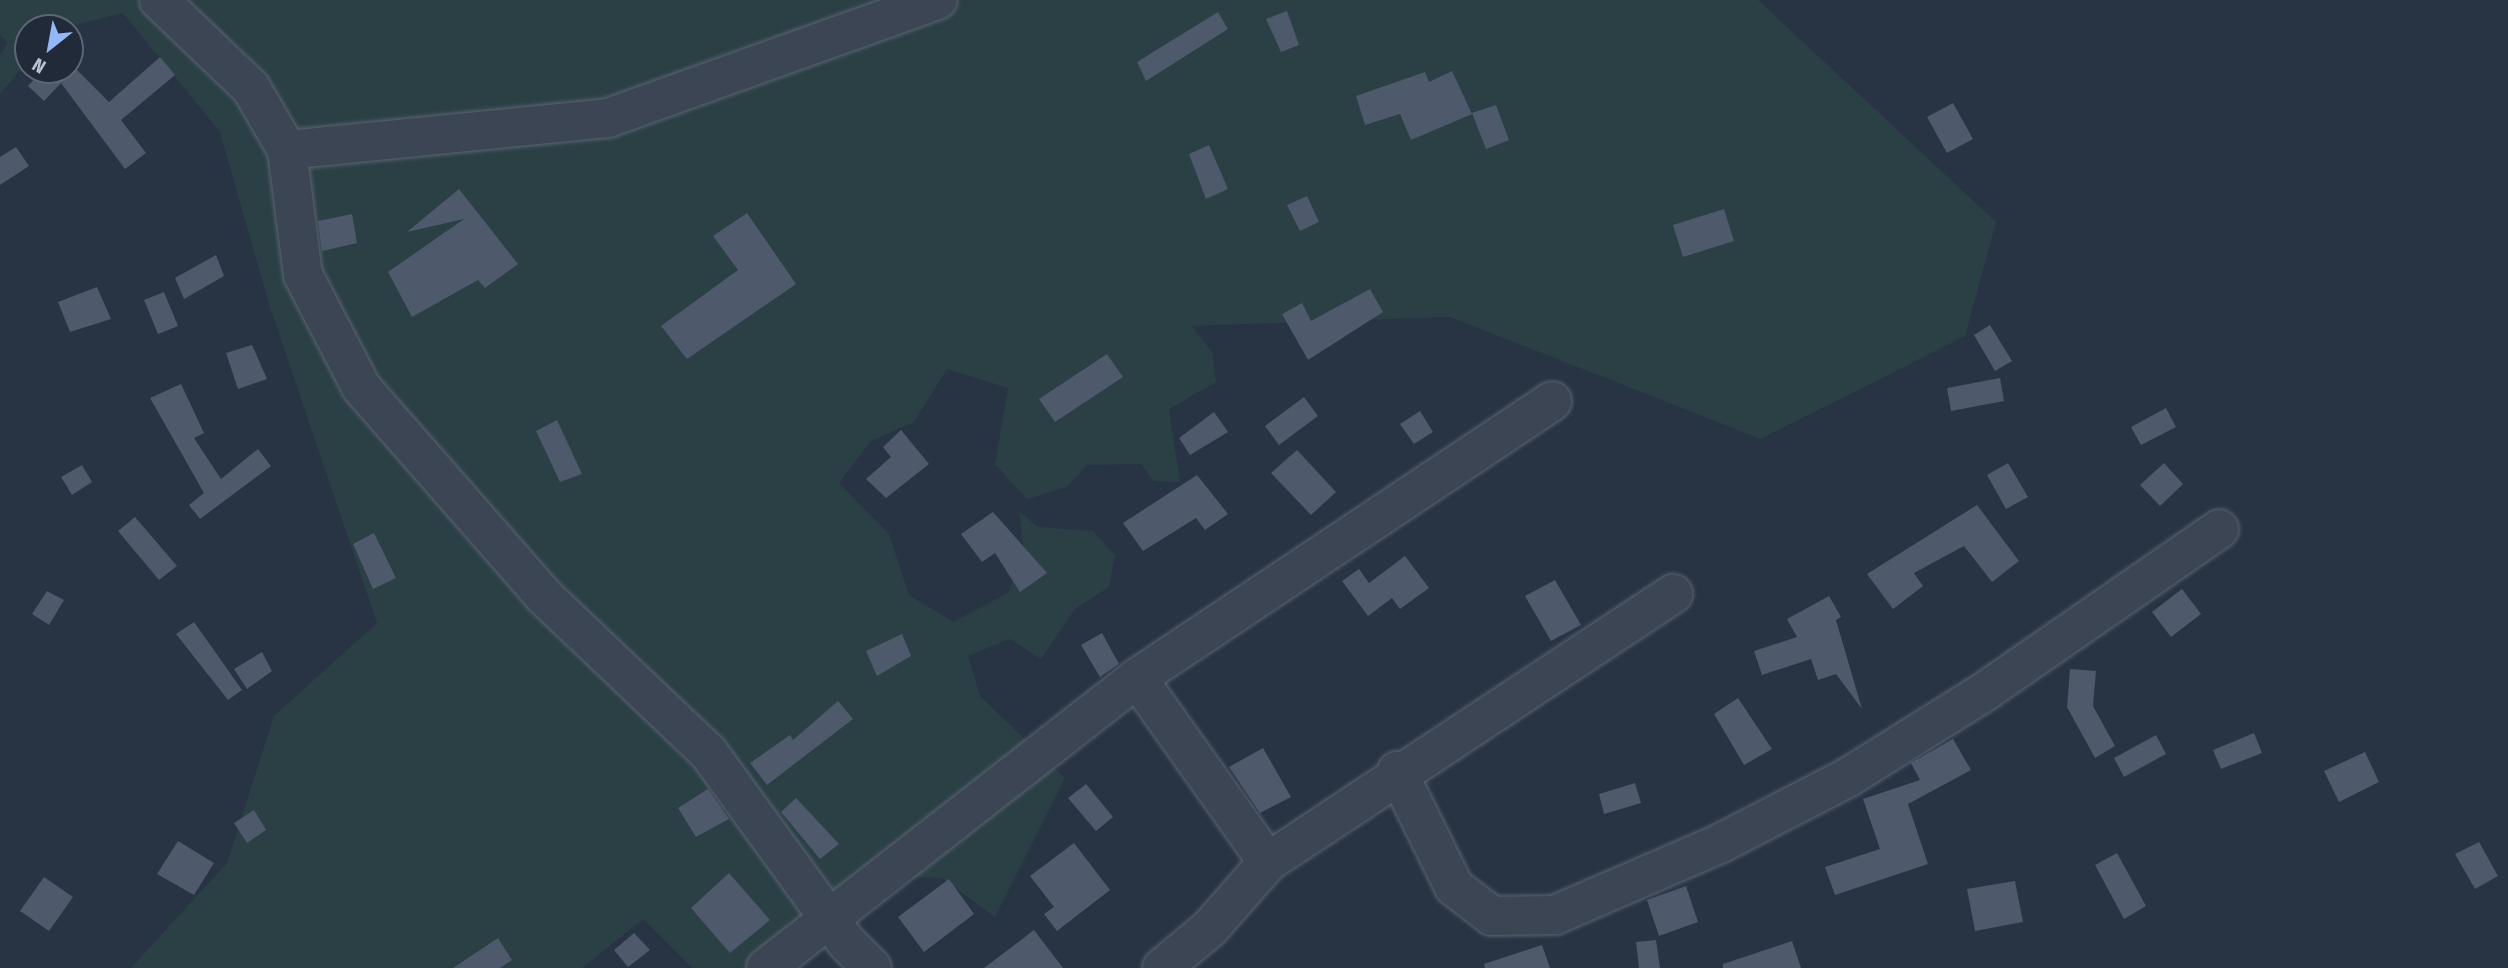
<!DOCTYPE html>
<style>
body{margin:0}
#map{position:relative;width:2508px;height:968px;overflow:hidden;background:#283344;font-family:"Fira Sans Condensed",sans-serif}
div>[style]{position:absolute}
.green>*{inset:0;background:#2a4045}
.building>*{inset:0;background:#4e596c}
.roads{filter:drop-shadow(0 0 2px #5b6371) drop-shadow(0 0 2px #5b6371)}
.minor>*{height:38px;margin:-19px;padding:0 19px;transform-origin:19px;border-radius:19px;background:#3c4553}
span{translate:-50% -50%;white-space:nowrap;text-align:center;line-height:1.15;-webkit-text-stroke:5px #212a39;paint-order:stroke}
.north{position:absolute;left:14px;top:14px;width:70px;height:70px;box-sizing:border-box;background:#212a39;border:2px solid #5e6674;border-radius:50%;rotate:211deg;font-size:19px;font-weight:700;line-height:28px;text-align:center;color:#bac0cd}
.north::after{content:'';display:block;margin:auto;width:24px;height:32px;background:#94b7f7;clip-path:polygon(50% 0,100% 100%,50% 72%,0 100%)}
</style>
<div id="map">
<div class="green">
<div style="clip-path:polygon(0 0,1758px 0,1996px 222px,1965px 336px,1761px 439px,1450px 317px,1192px 326px,1212px 352px,1216px 382px,1169px 409px,1180px 482px,1154px 481px,1141px 464px,1087px 465px,1067px 487px,1027px 499px,995px 464px,1008px 388px,947px 369px,914px 422px,871px 441px,839px 483px,889px 534px,909px 595px,953px 622px,1008px 593px,1024px 552px,1019px 511px,1038px 527px,1093px 531px,1115px 555px,1109px 587px,1075px 609px,1041px 659px,1010px 639px,968px 656px,980px 696px,1065px 778px,995px 917px,942px 878px,869px 876px,747px 968px,692px 968px,643px 919px,582px 968px,131px 968px,227px 863px,274px 716px,377px 623px,270px 307px,220px 132px,123px 13px,63px 28px,28px 28px,28px 61px,0 94px,0 54px,8px 43px,0 35px)"></div>
</div>
<div class="building">
<div style="clip-path:polygon(1287px 11px,1299px 45px,1281px 52px,1266px 19px)"></div>
<div style="clip-path:polygon(1218px 12px,1228px 29px,1146px 81px,1137px 62px)"></div>
<div style="clip-path:polygon(160px 57px,175px 75px,121px 120px,146px 153px,125px 169px,61px 83px,44px 101px,28px 86px,42px 70px,77px 70px,109px 102px)"></div>
<div style="clip-path:polygon(1452px 71px,1472px 114px,1411px 140px,1400px 114px,1365px 125px,1356px 96px,1425px 72px,1429px 82px)"></div>
<div style="clip-path:polygon(1953px 103px,1973px 139px,1947px 153px,1927px 117px)"></div>
<div style="clip-path:polygon(1496px 105px,1509px 140px,1486px 149px,1472px 113px)"></div>
<div style="clip-path:polygon(1209px 145px,1228px 189px,1206px 199px,1189px 154px)"></div>
<div style="clip-path:polygon(16px 147px,29px 166px,0 185px,0 157px)"></div>
<div style="clip-path:polygon(459px 189px,518px 264px,485px 288px,478px 280px,412px 317px,388px 272px,464px 219px,407px 232px)"></div>
<div style="clip-path:polygon(1307px 196px,1319px 222px,1300px 231px,1287px 205px)"></div>
<div style="clip-path:polygon(1724px 209px,1734px 241px,1683px 257px,1673px 225px)"></div>
<div style="clip-path:polygon(747px 213px,796px 284px,687px 359px,661px 326px,738px 270px,713px 236px)"></div>
<div style="clip-path:polygon(352px 214px,357px 243px,322px 251px,318px 221px)"></div>
<div style="clip-path:polygon(216px 255px,224px 276px,184px 299px,175px 278px)"></div>
<div style="clip-path:polygon(97px 287px,111px 319px,70px 332px,58px 302px)"></div>
<div style="clip-path:polygon(1370px 289px,1383px 312px,1308px 360px,1282px 314px,1302px 303px,1311px 321px)"></div>
<div style="clip-path:polygon(164px 292px,178px 326px,158px 334px,144px 300px)"></div>
<div style="clip-path:polygon(1990px 325px,2012px 361px,1995px 371px,1974px 335px)"></div>
<div style="clip-path:polygon(252px 345px,267px 379px,238px 389px,226px 353px)"></div>
<div style="clip-path:polygon(1107px 354px,1123px 377px,1055px 422px,1039px 399px)"></div>
<div style="clip-path:polygon(2000px 378px,2004px 401px,1951px 411px,1947px 388px)"></div>
<div style="clip-path:polygon(181px 384px,204px 433px,194px 438px,221px 479px,258px 449px,271px 466px,200px 519px,189px 505px,204px 493px,150px 398px)"></div>
<div style="clip-path:polygon(1304px 397px,1318px 416px,1279px 445px,1265px 426px)"></div>
<div style="clip-path:polygon(2166px 408px,2176px 427px,2141px 445px,2131px 427px)"></div>
<div style="clip-path:polygon(1420px 411px,1433px 432px,1414px 444px,1400px 424px)"></div>
<div style="clip-path:polygon(1214px 412px,1228px 432px,1190px 455px,1179px 438px)"></div>
<div style="clip-path:polygon(557px 420px,582px 474px,560px 482px,536px 431px)"></div>
<div style="clip-path:polygon(901px 430px,929px 464px,886px 498px,866px 479px,891px 457px,883px 447px)"></div>
<div style="clip-path:polygon(1297px 450px,1336px 492px,1311px 515px,1271px 473px)"></div>
<div style="clip-path:polygon(2008px 463px,2028px 497px,2006px 509px,1987px 475px)"></div>
<div style="clip-path:polygon(2164px 463px,2183px 484px,2160px 506px,2140px 485px)"></div>
<div style="clip-path:polygon(82px 465px,92px 482px,72px 495px,61px 477px)"></div>
<div style="clip-path:polygon(1197px 475px,1228px 514px,1205px 530px,1196px 518px,1143px 551px,1123px 523px)"></div>
<div style="clip-path:polygon(1977px 505px,2019px 561px,1992px 582px,1964px 546px,1914px 573px,1923px 586px,1893px 609px,1867px 574px)"></div>
<div style="clip-path:polygon(993px 512px,1047px 573px,1020px 592px,995px 553px,982px 562px,961px 534px)"></div>
<div style="clip-path:polygon(135px 517px,177px 566px,159px 580px,118px 531px)"></div>
<div style="clip-path:polygon(374px 533px,396px 578px,373px 589px,353px 544px)"></div>
<div style="clip-path:polygon(1405px 556px,1429px 588px,1400px 609px,1392px 598px,1368px 616px,1342px 581px,1359px 569px,1369px 583px)"></div>
<div style="clip-path:polygon(1555px 580px,1581px 625px,1551px 641px,1525px 596px)"></div>
<div style="clip-path:polygon(2182px 589px,2201px 614px,2171px 637px,2152px 612px)"></div>
<div style="clip-path:polygon(47px 591px,64px 600px,49px 625px,32px 614px)"></div>
<div style="clip-path:polygon(1829px 596px,1841px 617px,1836px 620px,1862px 709px,1836px 674px,1818px 680px,1811px 659px,1762px 675px,1754px 651px,1797px 637px,1787px 619px)"></div>
<div style="clip-path:polygon(194px 622px,242px 690px,228px 700px,176px 634px)"></div>
<div style="clip-path:polygon(1102px 633px,1119px 664px,1100px 677px,1081px 645px)"></div>
<div style="clip-path:polygon(902px 634px,911px 656px,877px 676px,866px 651px)"></div>
<div style="clip-path:polygon(262px 652px,272px 671px,247px 689px,234px 669px)"></div>
<div style="clip-path:polygon(2070px 669px,2096px 671px,2093px 706px,2115px 746px,2095px 758px,2067px 707px)"></div>
<div style="clip-path:polygon(1738px 698px,1772px 749px,1744px 765px,1714px 714px)"></div>
<div style="clip-path:polygon(838px 701px,853px 719px,767px 785px,750px 763px,790px 735px,793px 740px)"></div>
<div style="clip-path:polygon(2254px 733px,2262px 753px,2221px 769px,2213px 750px)"></div>
<div style="clip-path:polygon(2156px 735px,2166px 754px,2124px 777px,2114px 758px)"></div>
<div style="clip-path:polygon(1953px 739px,1971px 770px,1908px 804px,1928px 864px,1835px 895px,1825px 867px,1880px 849px,1863px 799px,1920px 780px,1911px 763px)"></div>
<div style="clip-path:polygon(1263px 748px,1291px 797px,1260px 813px,1229px 767px)"></div>
<div style="clip-path:polygon(2365px 752px,2379px 782px,2339px 802px,2324px 771px)"></div>
<div style="clip-path:polygon(1635px 783px,1641px 803px,1604px 814px,1599px 794px)"></div>
<div style="clip-path:polygon(1086px 784px,1113px 817px,1096px 831px,1068px 798px)"></div>
<div style="clip-path:polygon(708px 789px,729px 819px,696px 837px,678px 808px)"></div>
<div style="clip-path:polygon(796px 798px,839px 844px,820px 859px,781px 812px)"></div>
<div style="clip-path:polygon(254px 810px,266px 830px,247px 843px,234px 823px)"></div>
<div style="clip-path:polygon(178px 841px,214px 863px,194px 895px,157px 874px)"></div>
<div style="clip-path:polygon(2479px 842px,2498px 876px,2475px 889px,2455px 854px)"></div>
<div style="clip-path:polygon(1074px 843px,1110px 890px,1057px 931px,1044px 914px,1054px 907px,1030px 876px)"></div>
<div style="clip-path:polygon(2117px 853px,2146px 906px,2124px 919px,2095px 865px)"></div>
<div style="clip-path:polygon(729px 873px,770px 920px,730px 953px,691px 908px)"></div>
<div style="clip-path:polygon(44px 877px,73px 897px,49px 931px,20px 911px)"></div>
<div style="clip-path:polygon(949px 879px,974px 914px,924px 952px,898px 917px)"></div>
<div style="clip-path:polygon(2015px 881px,2023px 922px,1975px 931px,1967px 889px)"></div>
<div style="clip-path:polygon(1686px 886px,1698px 922px,1659px 936px,1647px 900px)"></div>
<div style="clip-path:polygon(1034px 930px,1063px 968px,984px 968px)"></div>
<div style="clip-path:polygon(634px 933px,650px 950px,628px 967px,614px 950px)"></div>
<div style="clip-path:polygon(498px 938px,512px 960px,500px 968px,453px 968px)"></div>
<div style="clip-path:polygon(1656px 940px,1660px 968px,1639px 968px,1636px 942px)"></div>
<div style="clip-path:polygon(1792px 941px,1801px 968px,1723px 968px,1723px 964px)"></div>
<div style="clip-path:polygon(1542px 945px,1550px 968px,1485px 968px,1484px 964px)"></div>
</div>
<div class="roads">
<div class="minor">
<div style="left:159px;top:0;width:127px;rotate:43.7deg"></div>
<div style="left:251px;top:88px;width:72px;rotate:59.9deg"></div>
<div style="left:287px;top:150px;width:126px;rotate:82.7deg"></div>
<div style="left:303px;top:275px;width:126px;rotate:62.6deg"></div>
<div style="left:361px;top:387px;width:279px;rotate:48.8deg"></div>
<div style="left:545px;top:597px;width:225px;rotate:43.6deg"></div>
<div style="left:708px;top:752px;width:236px;rotate:54deg"></div>
<div style="left:847px;top:943px;width:35px;rotate:45deg"></div>
<div style="left:287px;top:150px;width:323px;rotate:-5.7deg"></div>
<div style="left:608px;top:118px;width:350px;rotate:-19.7deg"></div>
<div style="left:1137px;top:678px;width:226px;rotate:54.6deg"></div>
<div style="left:1397px;top:771px;width:129px;rotate:63.8deg"></div>
<div style="left:1454px;top:887px;width:48px;rotate:37.3deg"></div>
<div style="left:1492px;top:916px;width:63px;rotate:-0.9deg"></div>
<div style="left:1555px;top:915px;width:181px;rotate:-23.4deg"></div>
<div style="left:1721px;top:843px;width:142px;rotate:-27.3deg"></div>
<div style="left:1847px;top:778px;width:162px;rotate:-32.1deg"></div>
<div style="left:1984px;top:692px;width:286px;rotate:-34.7deg"></div>
<div style="left:766px;top:968px;width:471px;rotate:-38deg"></div>
<div style="left:1137px;top:678px;width:499px;rotate:-33.7deg"></div>
<div style="left:1162px;top:968px;width:62px;rotate:-39.8deg"></div>
<div style="left:1210px;top:928px;width:88px;rotate:-48.7deg"></div>
<div style="left:1268px;top:862px;width:486px;rotate:-33.5deg"></div>
</div>
</div>
<div class="north">N</div>
</div>
